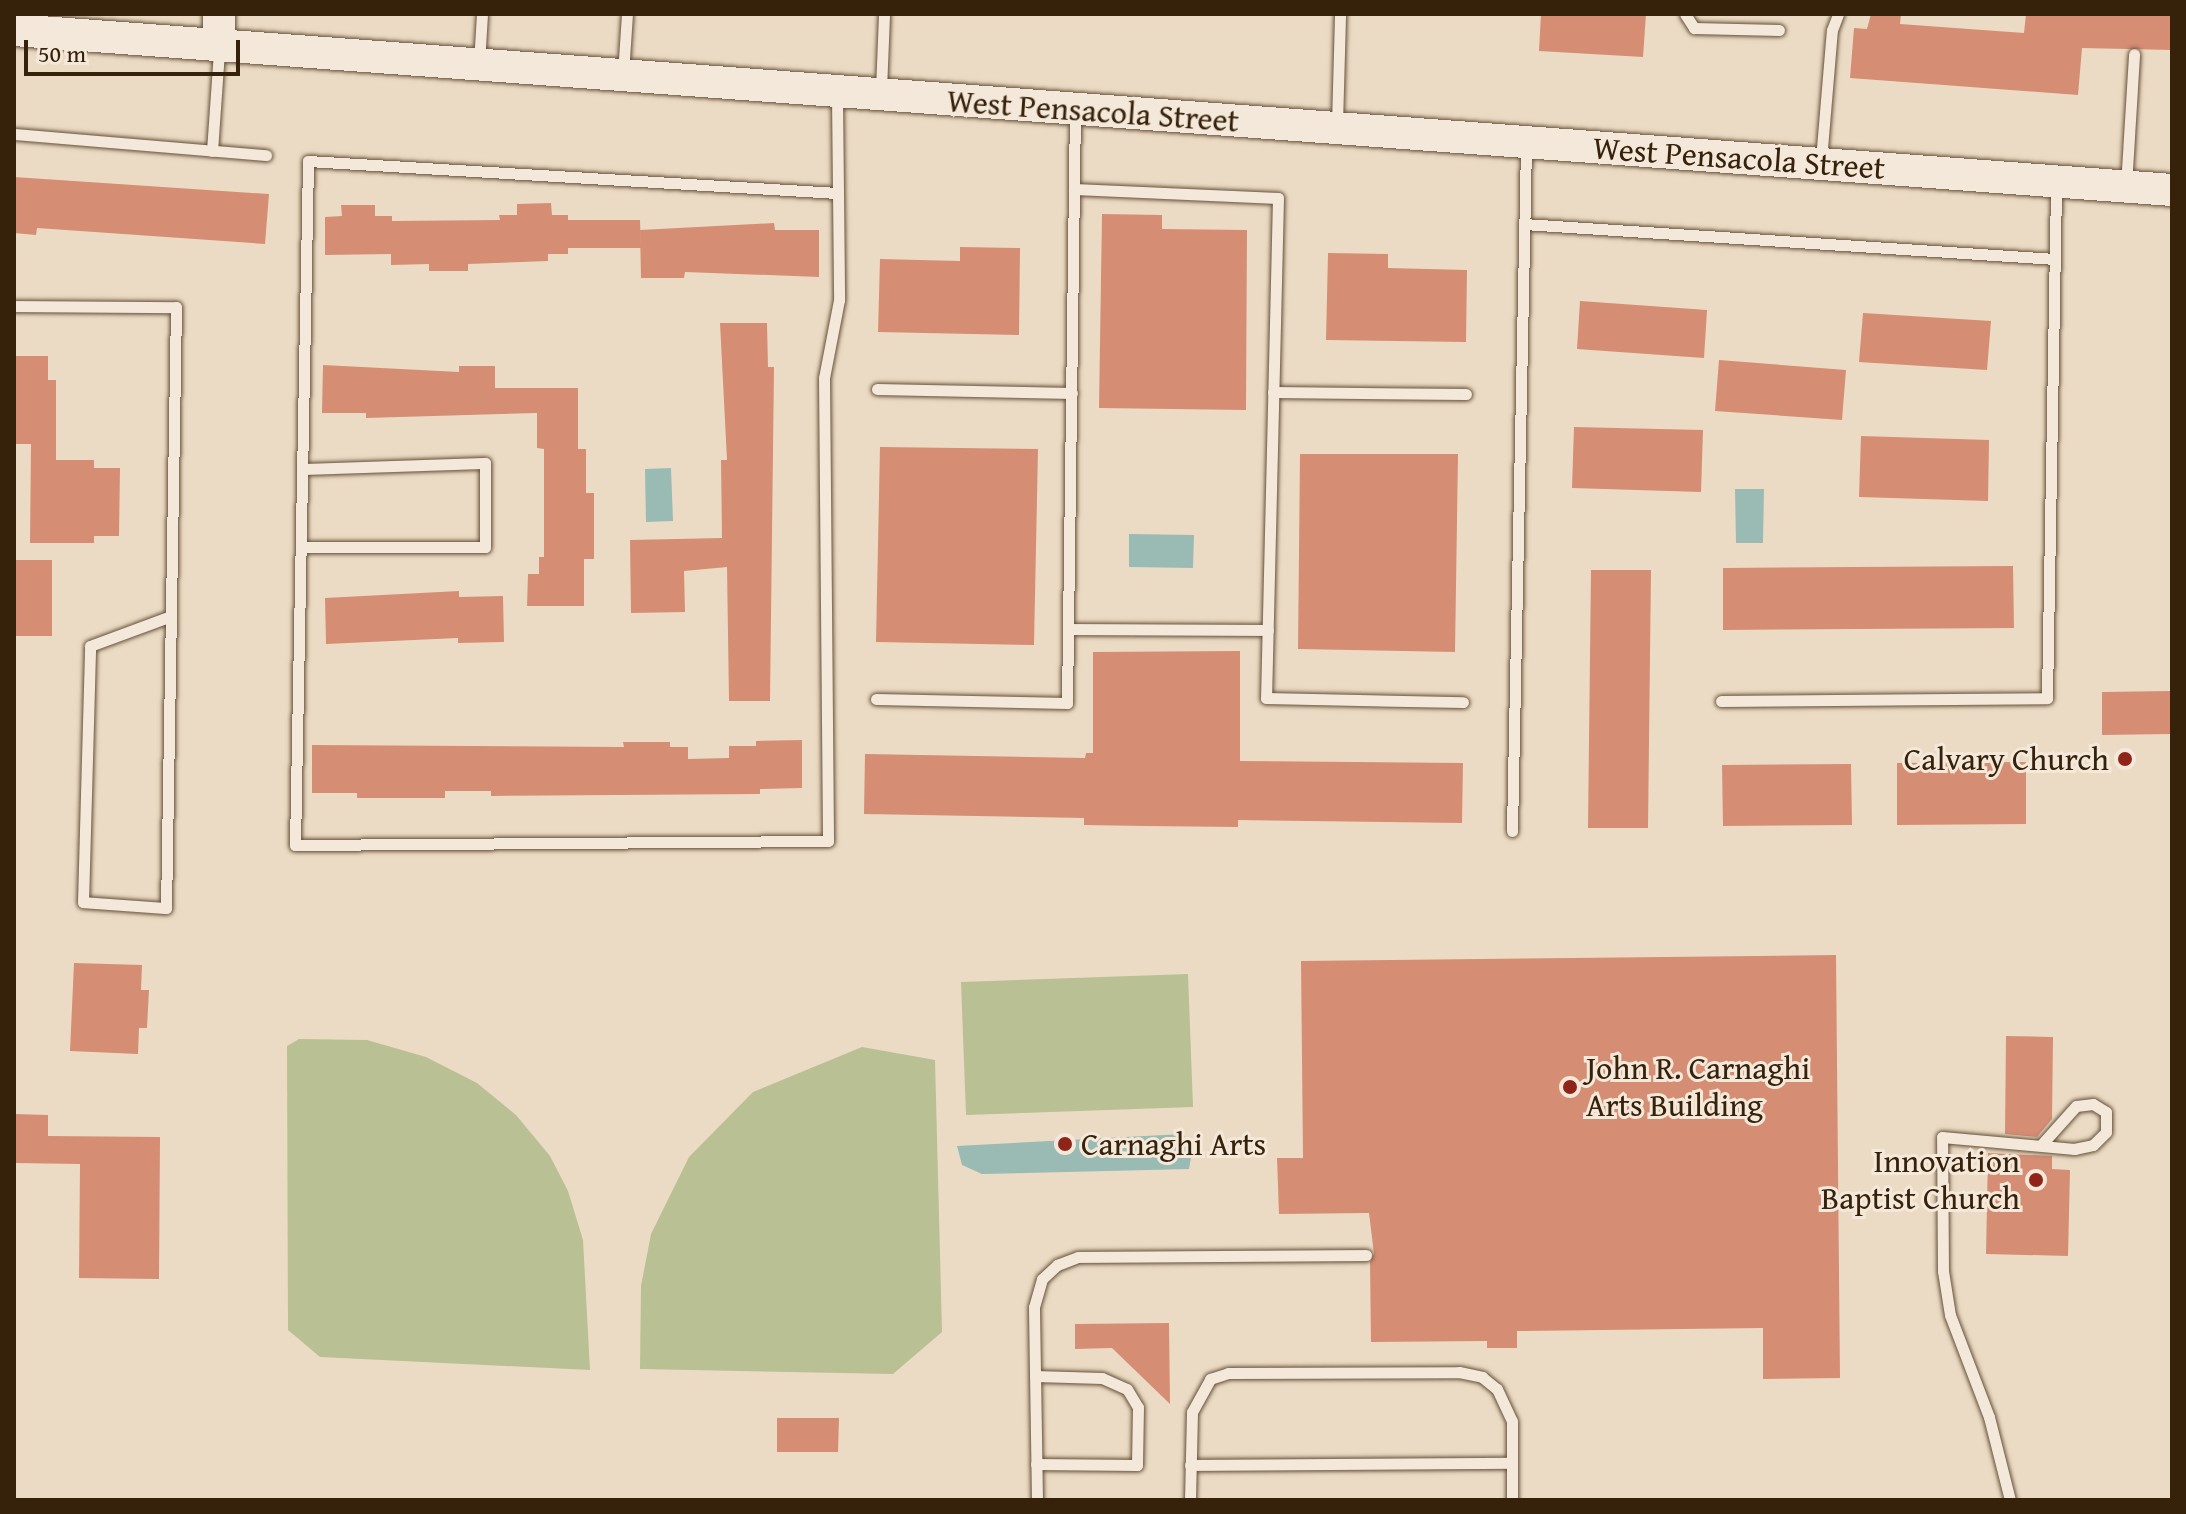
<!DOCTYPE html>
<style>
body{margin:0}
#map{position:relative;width:2186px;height:1514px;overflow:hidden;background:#ecdbc4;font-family:"Gentium Book Plus",serif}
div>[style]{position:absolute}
.green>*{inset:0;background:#b9c093}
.water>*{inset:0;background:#99bbb4}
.building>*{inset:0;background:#d58d74}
.roads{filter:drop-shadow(0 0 2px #645039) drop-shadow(0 0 2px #645039)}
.lane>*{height:11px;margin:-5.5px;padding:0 5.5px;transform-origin:5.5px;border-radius:5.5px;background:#f3e8d9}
.secondary>*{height:32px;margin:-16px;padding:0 16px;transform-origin:16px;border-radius:16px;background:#f3e8d9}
.dots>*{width:22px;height:22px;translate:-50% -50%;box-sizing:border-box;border:4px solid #f3e8d9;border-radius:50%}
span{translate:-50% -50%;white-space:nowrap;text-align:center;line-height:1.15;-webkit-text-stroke:6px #f3e8d9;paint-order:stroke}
.street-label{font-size:32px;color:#36220b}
.poi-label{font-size:32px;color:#36220b}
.right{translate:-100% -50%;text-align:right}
.left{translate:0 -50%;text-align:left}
.frame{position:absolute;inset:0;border:16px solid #36220b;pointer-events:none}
.scale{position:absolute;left:24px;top:40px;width:216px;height:36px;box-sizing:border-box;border:4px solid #36220b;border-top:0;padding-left:10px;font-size:24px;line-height:28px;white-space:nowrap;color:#36220b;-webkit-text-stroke:6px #f3e8d9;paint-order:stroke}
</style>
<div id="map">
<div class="green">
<div style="clip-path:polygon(1188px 974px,1193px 1107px,966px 1115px,961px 982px)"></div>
<div style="clip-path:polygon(299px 1039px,367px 1040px,426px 1057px,477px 1083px,516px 1115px,550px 1156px,568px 1191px,583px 1240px,590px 1370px,320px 1357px,288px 1330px,287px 1046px)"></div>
<div style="clip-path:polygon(862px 1047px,935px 1060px,942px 1332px,893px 1374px,640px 1369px,641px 1286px,651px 1234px,689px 1157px,753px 1092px)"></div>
</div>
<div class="water">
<div style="clip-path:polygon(671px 468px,673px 521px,646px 522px,645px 469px)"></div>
<div style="clip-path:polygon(1735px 489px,1764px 489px,1763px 543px,1736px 543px)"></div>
<div style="clip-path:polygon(1129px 534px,1194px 535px,1193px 568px,1129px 567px)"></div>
<div style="clip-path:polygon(1183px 1134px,1193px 1146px,1189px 1169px,982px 1174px,962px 1165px,957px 1146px)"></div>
</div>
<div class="building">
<div style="clip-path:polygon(1541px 14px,1646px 14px,1643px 57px,1539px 51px)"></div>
<div style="clip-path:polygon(1871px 14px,1901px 14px,1900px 24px,2024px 33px,2026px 14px,2172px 14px,2172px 50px,2082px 48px,2078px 95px,1850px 78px,1854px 28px,1867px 29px)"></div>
<div style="clip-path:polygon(14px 177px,269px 194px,265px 244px,37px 228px,36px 235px,14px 233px)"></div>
<div style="clip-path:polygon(551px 203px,552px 215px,568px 215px,568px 220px,640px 220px,641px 248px,568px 248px,568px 254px,548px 254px,548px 261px,468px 264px,468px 271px,429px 271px,429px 264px,391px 265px,391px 254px,325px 255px,325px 217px,342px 216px,341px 205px,375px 205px,375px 216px,392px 216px,392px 221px,500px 220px,499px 215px,517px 215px,517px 204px)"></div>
<div style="clip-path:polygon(1102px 214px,1162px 215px,1162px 229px,1247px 230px,1246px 410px,1099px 408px)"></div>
<div style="clip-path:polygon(774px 223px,775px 230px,819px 230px,819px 277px,685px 272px,684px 278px,641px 278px,640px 230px)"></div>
<div style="clip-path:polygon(960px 247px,1020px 248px,1019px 335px,878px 332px,880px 259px,960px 261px)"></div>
<div style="clip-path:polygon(1328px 253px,1388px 254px,1388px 268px,1467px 270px,1466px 342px,1326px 340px)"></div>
<div style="clip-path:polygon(1580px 301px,1707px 310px,1704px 358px,1577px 349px)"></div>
<div style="clip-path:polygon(1863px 313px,1991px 321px,1987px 370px,1859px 362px)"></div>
<div style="clip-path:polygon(720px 323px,767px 323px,768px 367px,774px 367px,770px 701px,729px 701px,727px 567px,684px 571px,685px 612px,631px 613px,630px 540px,722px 538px,721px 460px,727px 460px)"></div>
<div style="clip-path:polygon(14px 356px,48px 356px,48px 380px,56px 380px,56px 460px,94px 460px,94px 468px,120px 468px,119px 536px,94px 536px,94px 543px,30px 543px,31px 444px,14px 444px)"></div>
<div style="clip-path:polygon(1719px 360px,1846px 370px,1842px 420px,1715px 411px)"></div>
<div style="clip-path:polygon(323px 365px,459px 372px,459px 366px,495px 366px,495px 388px,578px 388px,578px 449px,586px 449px,586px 493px,594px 493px,594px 559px,584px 559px,584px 606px,527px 606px,528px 574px,539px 574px,539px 557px,544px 557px,544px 449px,537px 448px,537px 413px,366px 418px,366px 413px,322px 413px)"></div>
<div style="clip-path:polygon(1574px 427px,1703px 430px,1701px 492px,1572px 488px)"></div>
<div style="clip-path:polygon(1861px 436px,1989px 440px,1988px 501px,1859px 497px)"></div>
<div style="clip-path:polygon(880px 447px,1038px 449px,1034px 645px,876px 642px)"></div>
<div style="clip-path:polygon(1300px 454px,1458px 454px,1455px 652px,1298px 649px)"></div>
<div style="clip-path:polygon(14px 560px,52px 560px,52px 636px,14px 636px)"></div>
<div style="clip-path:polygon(2013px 566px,2014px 628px,1723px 630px,1723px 568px)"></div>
<div style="clip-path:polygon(1591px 570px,1651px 570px,1648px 828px,1588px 828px)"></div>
<div style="clip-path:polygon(459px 591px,459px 597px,503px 596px,504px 642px,458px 643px,458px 638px,326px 644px,325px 598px)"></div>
<div style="clip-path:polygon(1240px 651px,1240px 761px,1463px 763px,1462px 823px,1238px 820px,1238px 827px,1144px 826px,1084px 825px,1084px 818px,864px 814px,865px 754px,1085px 758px,1086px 753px,1093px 753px,1093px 652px)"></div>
<div style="clip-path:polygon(2172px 691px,2172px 734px,2102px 735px,2102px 692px)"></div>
<div style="clip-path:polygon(802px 740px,802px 788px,760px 789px,760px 794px,491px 796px,491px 791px,445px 791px,445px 798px,357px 798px,357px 793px,312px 793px,312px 745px,624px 747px,623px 742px,670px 742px,670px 747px,688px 747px,688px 759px,729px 758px,729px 746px,756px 746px,756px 741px)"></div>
<div style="clip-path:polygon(2026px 762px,2026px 824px,1897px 825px,1897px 763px)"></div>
<div style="clip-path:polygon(1851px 764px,1852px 825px,1723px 826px,1722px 765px)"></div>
<div style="clip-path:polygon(1836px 955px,1840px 1378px,1763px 1379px,1763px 1328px,1517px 1331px,1517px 1348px,1487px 1348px,1487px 1341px,1371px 1342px,1370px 1262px,1374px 1254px,1369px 1213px,1279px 1214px,1277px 1158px,1303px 1158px,1301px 961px)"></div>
<div style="clip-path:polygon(74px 963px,142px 965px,141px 990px,149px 990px,147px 1028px,139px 1028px,138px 1054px,70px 1051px)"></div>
<div style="clip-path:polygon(2006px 1036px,2053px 1037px,2052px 1119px,2037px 1137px,2005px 1134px)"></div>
<div style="clip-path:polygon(14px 1114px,48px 1115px,48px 1136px,160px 1137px,159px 1279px,79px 1278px,80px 1164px,14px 1163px)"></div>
<div style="clip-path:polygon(1988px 1153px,2052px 1156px,2052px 1169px,2070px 1170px,2068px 1256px,1986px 1254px)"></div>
<div style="clip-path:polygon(1169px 1323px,1170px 1404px,1112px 1348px,1075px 1349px,1075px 1324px)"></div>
<div style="clip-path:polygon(777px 1418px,839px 1418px,838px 1452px,777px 1452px)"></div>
</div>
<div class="roads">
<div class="lane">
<div style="left:1685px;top:14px;width:17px;rotate:57deg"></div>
<div style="left:1694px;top:28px;width:85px;rotate:1.3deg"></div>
<div style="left:479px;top:63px;width:49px;rotate:-86.5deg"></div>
<div style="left:623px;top:74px;width:60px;rotate:-86.2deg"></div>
<div style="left:881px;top:90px;width:76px;rotate:-87.7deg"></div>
<div style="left:837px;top:96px;width:204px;rotate:89.4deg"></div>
<div style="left:839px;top:300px;width:79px;rotate:100.9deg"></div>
<div style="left:824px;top:378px;width:463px;rotate:89.5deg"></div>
<div style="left:828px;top:841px;width:533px;rotate:179.57deg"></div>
<div style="left:295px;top:845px;width:684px;rotate:-88.91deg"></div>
<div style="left:308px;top:161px;width:531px;rotate:3.46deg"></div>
<div style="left:1337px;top:124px;width:110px;rotate:-88.4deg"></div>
<div style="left:14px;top:134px;width:253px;rotate:4.8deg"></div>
<div style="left:212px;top:151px;width:101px;rotate:-86deg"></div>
<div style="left:1821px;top:160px;width:130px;rotate:-85.2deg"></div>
<div style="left:1832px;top:30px;width:17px;rotate:-69deg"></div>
<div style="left:2126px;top:186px;width:132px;rotate:-86.5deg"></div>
<div style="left:1074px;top:189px;width:204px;rotate:2.5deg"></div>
<div style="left:1278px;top:198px;width:500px;rotate:91.37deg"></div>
<div style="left:1266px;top:698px;width:197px;rotate:1.2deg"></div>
<div style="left:1524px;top:224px;width:532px;rotate:3.77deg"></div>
<div style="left:14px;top:306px;width:162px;rotate:0.4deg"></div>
<div style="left:176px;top:307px;width:601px;rotate:90.95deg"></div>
<div style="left:166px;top:908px;width:83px;rotate:-175.9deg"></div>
<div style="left:83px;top:902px;width:256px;rotate:-88.4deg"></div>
<div style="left:90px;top:646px;width:86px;rotate:-20.3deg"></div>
<div style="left:877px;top:389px;width:195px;rotate:1.2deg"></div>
<div style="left:1273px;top:392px;width:193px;rotate:0.6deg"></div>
<div style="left:301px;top:547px;width:184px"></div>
<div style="left:485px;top:547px;width:84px;rotate:-90deg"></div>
<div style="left:485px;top:463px;width:183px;rotate:178.1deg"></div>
<div style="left:1068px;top:629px;width:200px;rotate:0.3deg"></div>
<div style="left:876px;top:699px;width:191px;rotate:1.2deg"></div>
<div style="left:1067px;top:703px;width:593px;rotate:-89.23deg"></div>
<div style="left:1721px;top:701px;width:326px;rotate:-0.5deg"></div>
<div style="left:2047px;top:698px;width:512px;rotate:-88.99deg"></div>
<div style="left:1512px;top:831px;width:687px;rotate:-88.83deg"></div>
<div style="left:1035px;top:1376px;width:67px;rotate:1.7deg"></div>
<div style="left:1102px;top:1378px;width:27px;rotate:24deg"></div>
<div style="left:1127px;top:1389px;width:21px;rotate:59deg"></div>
<div style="left:1138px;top:1407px;width:58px;rotate:91deg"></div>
<div style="left:1137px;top:1465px;width:101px;rotate:-179.4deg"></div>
<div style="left:1190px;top:1465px;width:322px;rotate:-0.4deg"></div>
<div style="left:1037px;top:1500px;width:193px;rotate:-90.9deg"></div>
<div style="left:1034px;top:1307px;width:29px;rotate:-74deg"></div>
<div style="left:1042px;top:1279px;width:21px;rotate:-43deg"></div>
<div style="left:1057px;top:1265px;width:22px;rotate:-21deg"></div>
<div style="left:1078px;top:1257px;width:288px;rotate:-0.4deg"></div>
<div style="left:1190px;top:1500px;width:88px;rotate:-88.7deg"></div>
<div style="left:1192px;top:1412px;width:38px;rotate:-61deg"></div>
<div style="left:1210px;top:1379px;width:19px;rotate:-18deg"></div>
<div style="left:1228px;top:1373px;width:231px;rotate:-0.2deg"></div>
<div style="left:1459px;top:1372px;width:24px;rotate:12deg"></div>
<div style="left:1482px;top:1377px;width:19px;rotate:39deg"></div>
<div style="left:1497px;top:1389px;width:35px;rotate:65deg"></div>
<div style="left:1512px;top:1421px;width:79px;rotate:90deg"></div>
<div style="left:2010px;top:1500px;width:86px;rotate:-104.2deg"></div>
<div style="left:1989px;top:1417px;width:109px;rotate:-110.9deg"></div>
<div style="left:1950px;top:1315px;width:45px;rotate:-99deg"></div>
<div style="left:1943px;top:1271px;width:134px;rotate:-90.4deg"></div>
<div style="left:1942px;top:1137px;width:133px;rotate:5.2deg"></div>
<div style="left:2074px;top:1149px;width:19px;rotate:-12deg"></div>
<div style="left:2093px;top:1145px;width:18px;rotate:-45deg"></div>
<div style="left:2106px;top:1132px;width:20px;rotate:-90deg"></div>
<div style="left:2106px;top:1112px;width:15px;rotate:-148deg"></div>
<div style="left:2093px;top:1104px;width:17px;rotate:173deg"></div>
<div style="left:2076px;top:1106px;width:52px;rotate:131.9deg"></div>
</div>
<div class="secondary">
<div style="left:14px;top:30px;width:2164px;rotate:4.24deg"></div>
<div style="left:219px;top:45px;width:31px;rotate:-90deg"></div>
</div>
</div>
<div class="dots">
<div style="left:2125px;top:759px;background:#8f2418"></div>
<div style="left:1570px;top:1087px;background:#8f2418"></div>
<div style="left:1065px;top:1144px;background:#8f2418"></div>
<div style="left:2036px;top:1180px;background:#8f2418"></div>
</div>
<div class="street-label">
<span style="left:1093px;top:111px;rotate:4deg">West Pensacola Street</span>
<span style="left:1739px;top:158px;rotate:4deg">West Pensacola Street</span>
</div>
<div class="poi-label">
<span class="right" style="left:2109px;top:759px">Calvary Church</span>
<span class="left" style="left:1586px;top:1087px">John R. Carnaghi<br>Arts Building</span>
<span class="left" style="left:1081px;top:1144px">Carnaghi Arts</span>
<span class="right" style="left:2020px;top:1180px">Innovation<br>Baptist Church</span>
</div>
<div class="frame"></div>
<div class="scale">50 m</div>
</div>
